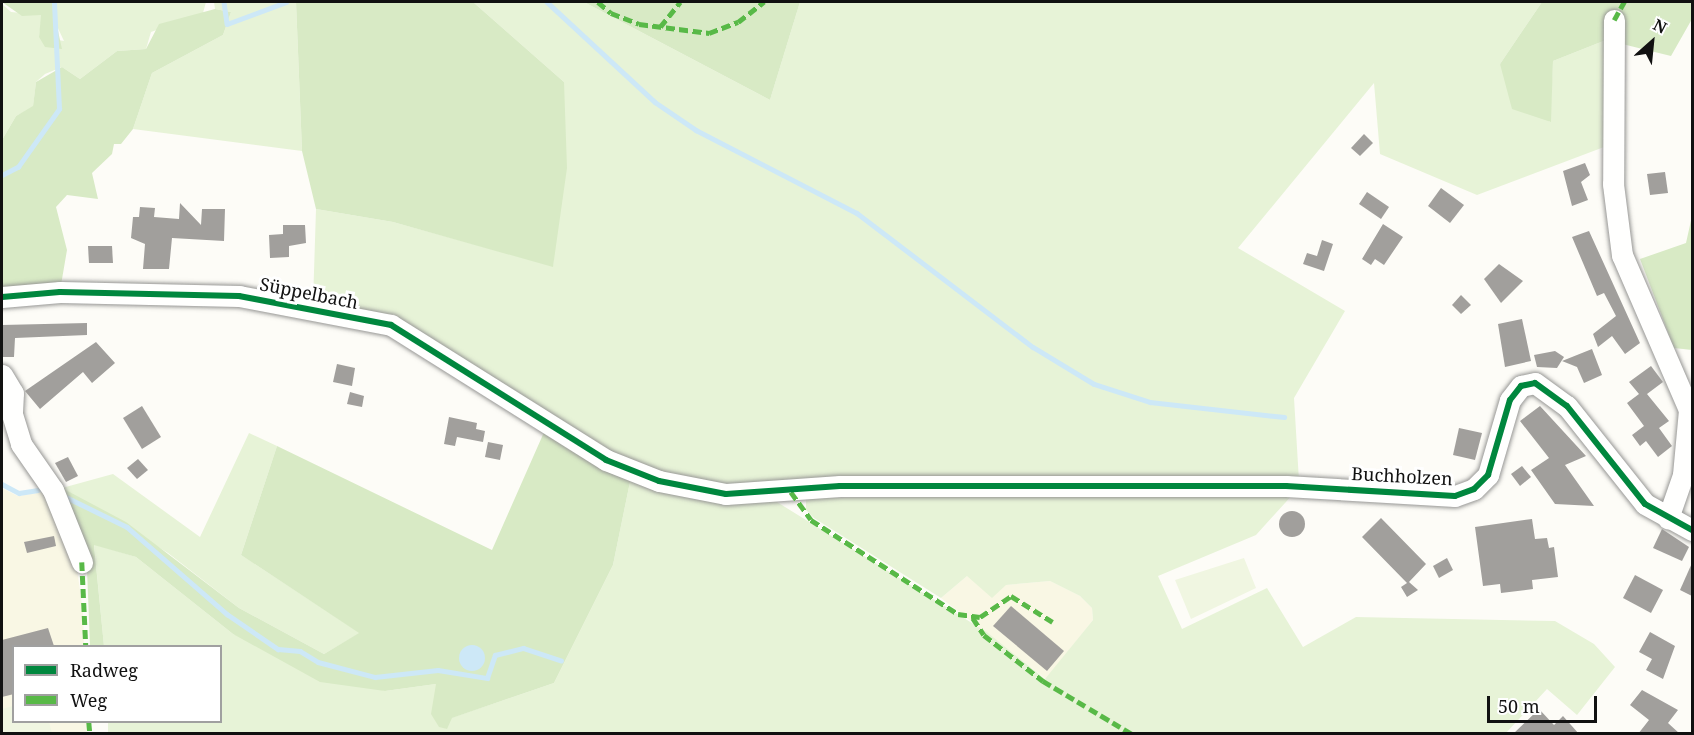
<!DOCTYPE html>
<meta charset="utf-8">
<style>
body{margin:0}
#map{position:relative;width:1694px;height:735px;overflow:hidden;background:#fdfcf7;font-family:"Noto Serif",serif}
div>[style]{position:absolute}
.farmland>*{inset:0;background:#f9f7e4}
.green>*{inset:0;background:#e7f3d7}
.forest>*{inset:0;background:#d8eac5}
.pitch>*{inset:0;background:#f0f6e1}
.water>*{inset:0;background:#cde8f7}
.round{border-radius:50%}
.stream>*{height:4.5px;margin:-2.25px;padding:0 2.25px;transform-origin:2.25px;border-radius:2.25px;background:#cde8f7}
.building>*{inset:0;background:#a19f9c}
.roads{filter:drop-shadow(0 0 2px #979795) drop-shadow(0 0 2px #979795)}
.minor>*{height:21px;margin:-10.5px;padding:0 10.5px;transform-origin:10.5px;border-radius:10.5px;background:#fffffe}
.quiet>*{height:4.5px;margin-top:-2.25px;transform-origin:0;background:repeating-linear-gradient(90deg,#58b947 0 9px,transparent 0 13.5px)}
.cycleway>*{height:6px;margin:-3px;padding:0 3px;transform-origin:3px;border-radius:3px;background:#00873e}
span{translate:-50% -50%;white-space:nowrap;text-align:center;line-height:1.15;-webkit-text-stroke:6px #fff;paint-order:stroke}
.street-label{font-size:18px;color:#111}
.frame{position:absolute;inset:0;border:3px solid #111;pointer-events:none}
.legend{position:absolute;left:12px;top:645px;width:210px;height:78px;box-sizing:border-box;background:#fff;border:2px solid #a0a0a0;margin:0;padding:8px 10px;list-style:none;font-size:18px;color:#111}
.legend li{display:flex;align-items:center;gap:12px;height:30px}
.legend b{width:30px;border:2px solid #a0a0a0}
.north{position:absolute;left:1622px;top:12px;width:60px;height:60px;-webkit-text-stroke:4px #fff;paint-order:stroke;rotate:27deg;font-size:16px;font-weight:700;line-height:24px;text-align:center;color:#111}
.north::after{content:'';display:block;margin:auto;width:21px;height:27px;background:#111;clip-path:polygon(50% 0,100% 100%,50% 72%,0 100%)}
.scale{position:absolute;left:1487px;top:696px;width:110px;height:27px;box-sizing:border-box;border:3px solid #111;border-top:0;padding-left:8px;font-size:18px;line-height:21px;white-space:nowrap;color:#111;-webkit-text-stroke:4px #fff;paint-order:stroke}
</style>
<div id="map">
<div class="farmland">
<div style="clip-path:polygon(2px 488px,18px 496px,49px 491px,74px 548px,83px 611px,84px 646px,14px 646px,14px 722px,86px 722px,87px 733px,2px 733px)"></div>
<div style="clip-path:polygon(967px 576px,1006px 585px,1050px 581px,1080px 596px,1092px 608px,1093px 620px,1046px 679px,941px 598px)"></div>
</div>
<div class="green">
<div style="clip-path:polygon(57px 2px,206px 2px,203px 13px,151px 32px,146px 49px,117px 51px,80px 79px,62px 67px,45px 74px,36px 82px,33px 107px,16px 116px,2px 140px,2px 4px,11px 12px,42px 15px,39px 37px,64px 41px,56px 24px)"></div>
<div style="clip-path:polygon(214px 2px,296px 2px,302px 151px,133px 129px,152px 73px,223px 35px,231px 12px,215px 9px)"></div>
<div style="clip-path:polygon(473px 2px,584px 2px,770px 100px,800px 2px,1542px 2px,1500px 64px,1550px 122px,1553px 61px,1606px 40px,1612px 144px,1477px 195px,1380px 154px,1374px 83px,1238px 248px,1345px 311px,1294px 398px,1299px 481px,755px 490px,635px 467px,393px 323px,313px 303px,316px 209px,393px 222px,553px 266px,564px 82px)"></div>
<div style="clip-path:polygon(249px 433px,277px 446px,241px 555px,360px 633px,324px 654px,239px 608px,168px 553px,62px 488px,113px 474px,200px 537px)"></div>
<div style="clip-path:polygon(631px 477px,777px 502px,988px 633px,1045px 679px,1093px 620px,1092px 608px,1080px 596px,1050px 581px,1006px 585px,992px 598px,967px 576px,941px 598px,814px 518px,806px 510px,806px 498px,1295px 492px,1256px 535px,1158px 576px,1182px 629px,1267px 588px,1303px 647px,1356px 617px,1555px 621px,1594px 644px,1615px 667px,1577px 715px,1547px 689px,1505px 734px,108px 733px,108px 722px,220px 722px,220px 646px,104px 646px,94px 544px,136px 557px,233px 634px,385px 691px,436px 684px,446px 729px,451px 718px,554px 683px,613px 565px)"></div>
</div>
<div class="forest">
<div style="clip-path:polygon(2px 2px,57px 2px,54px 13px,62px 49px,45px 47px,39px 37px,41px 15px,22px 16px)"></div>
<div style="clip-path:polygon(296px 2px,473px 2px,564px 82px,567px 168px,553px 267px,393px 222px,316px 209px,302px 151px)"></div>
<div style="clip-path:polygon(584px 2px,800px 2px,770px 100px)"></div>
<div style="clip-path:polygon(1542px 2px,1692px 2px,1692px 19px,1671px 56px,1606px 40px,1553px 61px,1551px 122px,1512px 109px,1500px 64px)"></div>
<div style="clip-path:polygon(215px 9px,231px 12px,223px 35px,152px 73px,133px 129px,121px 144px,114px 144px,112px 154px,92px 173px,98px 199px,67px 195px,56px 207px,67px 250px,61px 285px,2px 292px,2px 140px,16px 116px,33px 106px,36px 82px,62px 67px,80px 79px,117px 51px,146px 49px,159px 24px)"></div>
<div style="clip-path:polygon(1692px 216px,1692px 350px,1674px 348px,1640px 259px,1686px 243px)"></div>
<div style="clip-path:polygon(545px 430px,631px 477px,613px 565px,554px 683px,452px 718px,447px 729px,439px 727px,431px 714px,436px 684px,385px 691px,320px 682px,233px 634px,136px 557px,94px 545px,104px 646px,90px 646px,87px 569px,62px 488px,126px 522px,239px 608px,324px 654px,359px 633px,241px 555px,277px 446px,492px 550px)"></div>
</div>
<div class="pitch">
<div style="clip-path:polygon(1244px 558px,1256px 588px,1191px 619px,1175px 580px)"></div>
<div style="clip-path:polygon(13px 706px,14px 722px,49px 722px,52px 733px,2px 733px,2px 709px)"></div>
</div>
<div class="water">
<div class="round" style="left:459px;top:645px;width:26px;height:26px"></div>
</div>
<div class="stream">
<div style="left:224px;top:2px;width:22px;rotate:82deg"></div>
<div style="left:227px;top:24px;width:63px;rotate:-20.4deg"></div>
<div style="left:547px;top:2px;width:147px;rotate:42.8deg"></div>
<div style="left:655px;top:102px;width:50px;rotate:34.3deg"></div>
<div style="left:696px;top:130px;width:181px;rotate:27.3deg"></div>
<div style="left:857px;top:213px;width:221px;rotate:37.3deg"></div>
<div style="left:1033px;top:347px;width:71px;rotate:31.2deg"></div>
<div style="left:1094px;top:384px;width:59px;rotate:17.8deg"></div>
<div style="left:1150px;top:402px;width:135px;rotate:6.4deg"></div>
<div style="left:2px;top:175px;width:18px;rotate:-27deg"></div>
<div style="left:18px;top:167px;width:71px;rotate:-54.7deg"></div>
<div style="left:59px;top:109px;width:107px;rotate:-92.7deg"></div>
<div style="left:2px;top:484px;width:19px;rotate:28deg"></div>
<div style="left:19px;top:493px;width:19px;rotate:-9deg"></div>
<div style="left:64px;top:496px;width:70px;rotate:26.2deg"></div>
<div style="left:127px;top:527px;width:133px;rotate:41deg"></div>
<div style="left:227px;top:614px;width:62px;rotate:34.5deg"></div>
<div style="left:278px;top:649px;width:22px;rotate:5deg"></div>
<div style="left:300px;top:651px;width:21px;rotate:31deg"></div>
<div style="left:318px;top:662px;width:59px;rotate:14.7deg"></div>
<div style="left:375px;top:677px;width:63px;rotate:-6.3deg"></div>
<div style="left:438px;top:670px;width:50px;rotate:9.3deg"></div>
<div style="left:487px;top:678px;width:24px;rotate:-71deg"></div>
<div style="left:495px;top:655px;width:29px;rotate:-14deg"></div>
<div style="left:523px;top:648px;width:40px;rotate:18deg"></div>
</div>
<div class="building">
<div style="clip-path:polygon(1364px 134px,1373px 143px,1360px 156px,1351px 148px)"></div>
<div style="clip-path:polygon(1585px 163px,1590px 175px,1581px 182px,1588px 200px,1572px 206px,1563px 171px)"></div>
<div style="clip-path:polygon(1665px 172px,1668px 193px,1650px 195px,1647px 174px)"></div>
<div style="clip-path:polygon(1441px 188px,1464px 205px,1450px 223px,1428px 206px)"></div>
<div style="clip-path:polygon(1367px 192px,1389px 207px,1381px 219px,1359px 204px)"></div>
<div style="clip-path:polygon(180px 203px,201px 225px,202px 209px,225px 209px,224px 241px,172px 238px,169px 269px,143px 269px,145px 244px,131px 238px,133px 217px,139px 217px,140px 207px,155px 208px,154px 217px,179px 219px)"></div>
<div style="clip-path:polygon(1383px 224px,1403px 237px,1384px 265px,1375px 259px,1371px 265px,1362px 259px)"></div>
<div style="clip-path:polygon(283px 225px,305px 225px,306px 243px,289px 246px,289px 257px,270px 258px,269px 235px,283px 234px)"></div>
<div style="clip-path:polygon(1589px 231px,1640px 343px,1625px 354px,1612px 336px,1598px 347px,1593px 334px,1616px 316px,1604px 293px,1597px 296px,1572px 237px)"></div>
<div style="clip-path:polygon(1322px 240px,1333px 244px,1324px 271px,1303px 264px,1307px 253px,1317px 256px)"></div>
<div style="clip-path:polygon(88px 246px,112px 246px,113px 263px,89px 263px)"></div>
<div style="clip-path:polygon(1499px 264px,1523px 281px,1501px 303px,1484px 279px)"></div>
<div style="clip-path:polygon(1461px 295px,1471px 305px,1461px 314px,1452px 305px)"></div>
<div style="clip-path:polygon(1522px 319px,1531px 361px,1505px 367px,1498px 324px)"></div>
<div style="clip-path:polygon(87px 323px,87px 335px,15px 338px,14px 357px,2px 357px,2px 325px)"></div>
<div style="clip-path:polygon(96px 342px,115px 363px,92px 383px,83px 372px,40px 409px,25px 391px)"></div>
<div style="clip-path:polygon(1592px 349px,1602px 375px,1584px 383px,1577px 367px,1562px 361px)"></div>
<div style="clip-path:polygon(1555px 351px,1564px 357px,1557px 368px,1537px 367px,1534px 355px)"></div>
<div style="clip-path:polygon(337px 364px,355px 368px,352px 386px,333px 382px)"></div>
<div style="clip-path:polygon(1651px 366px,1663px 382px,1647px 394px,1669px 421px,1659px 428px,1672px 446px,1658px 457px,1646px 441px,1640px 446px,1632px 435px,1644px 426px,1627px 403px,1639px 394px,1629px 382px)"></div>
<div style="clip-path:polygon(350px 392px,364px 396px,362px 407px,347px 404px)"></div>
<div style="clip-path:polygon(142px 406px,161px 437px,142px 449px,123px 418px)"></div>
<div style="clip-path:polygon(1540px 406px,1586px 456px,1565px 465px,1594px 506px,1555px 504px,1531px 470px,1549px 458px,1520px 421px)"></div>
<div style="clip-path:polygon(449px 417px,477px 423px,476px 429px,485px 431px,483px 442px,457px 437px,455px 446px,444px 444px)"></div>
<div style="clip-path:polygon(1459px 428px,1482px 433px,1475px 460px,1453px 455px)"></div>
<div style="clip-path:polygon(488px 442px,503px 445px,500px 460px,485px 457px)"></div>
<div style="clip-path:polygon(68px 457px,78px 476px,66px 482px,55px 463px)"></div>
<div style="clip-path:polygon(138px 459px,148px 470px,137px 479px,127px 468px)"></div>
<div style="clip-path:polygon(1522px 466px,1531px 477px,1520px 486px,1511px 474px)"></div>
<div class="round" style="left:1279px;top:511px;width:26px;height:26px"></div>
<div style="clip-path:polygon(1381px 518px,1426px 564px,1409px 582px,1418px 590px,1407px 597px,1401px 587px,1407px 583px,1362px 537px)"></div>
<div style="clip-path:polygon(1532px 519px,1535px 539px,1547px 538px,1549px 548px,1554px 547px,1558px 577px,1532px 580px,1533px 589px,1501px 593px,1500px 584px,1483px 586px,1475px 527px)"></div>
<div style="clip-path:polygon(1662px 529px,1689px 547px,1682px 561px,1653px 548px)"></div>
<div style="clip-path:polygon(54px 536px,56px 546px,27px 553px,24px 542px)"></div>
<div style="clip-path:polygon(1447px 558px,1453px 570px,1439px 578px,1433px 566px)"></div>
<div style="clip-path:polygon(1692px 563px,1692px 596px,1680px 590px)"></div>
<div style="clip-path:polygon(1635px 575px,1663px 590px,1651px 613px,1623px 598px)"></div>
<div style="clip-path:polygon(1011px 606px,1064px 651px,1047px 671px,993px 626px)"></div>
<div style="clip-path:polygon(48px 628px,54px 646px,14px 646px,14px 694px,2px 697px,2px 640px)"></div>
<div style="clip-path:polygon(1650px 632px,1675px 646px,1663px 679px,1646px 670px,1652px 659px,1639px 652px)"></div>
<div style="clip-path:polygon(1642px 690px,1678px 710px,1668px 723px,1680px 734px,1638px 734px,1649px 720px,1630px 705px)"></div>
<div style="clip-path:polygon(1539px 709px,1554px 725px,1563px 716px,1579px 734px,1513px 734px)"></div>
</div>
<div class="roads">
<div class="minor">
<div style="left:1614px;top:20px;width:164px;rotate:90.3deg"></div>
<div style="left:1613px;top:184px;width:72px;rotate:82.8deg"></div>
<div style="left:1622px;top:255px;width:169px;rotate:66.6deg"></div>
<div style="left:1689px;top:410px;width:65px;rotate:95.3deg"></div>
<div style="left:1683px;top:475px;width:46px;rotate:109.2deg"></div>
<div style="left:2px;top:297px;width:58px;rotate:-4.9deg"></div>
<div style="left:60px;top:292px;width:179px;rotate:1.3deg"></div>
<div style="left:239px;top:296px;width:155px;rotate:10.8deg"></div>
<div style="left:391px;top:325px;width:254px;rotate:32.1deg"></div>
<div style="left:606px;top:460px;width:57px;rotate:21.6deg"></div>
<div style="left:659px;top:481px;width:68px;rotate:11deg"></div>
<div style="left:726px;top:494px;width:114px;rotate:-4deg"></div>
<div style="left:840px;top:486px;width:446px"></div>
<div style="left:1286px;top:486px;width:169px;rotate:3.4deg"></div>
<div style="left:1455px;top:496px;width:20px;rotate:-20deg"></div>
<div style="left:1474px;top:489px;width:20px;rotate:-45deg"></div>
<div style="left:1488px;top:475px;width:78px;rotate:-73.7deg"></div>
<div style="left:1510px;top:400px;width:18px;rotate:-52deg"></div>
<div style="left:1521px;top:386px;width:14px;rotate:-12deg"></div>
<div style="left:1535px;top:383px;width:39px;rotate:36deg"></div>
<div style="left:1567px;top:406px;width:125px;rotate:51.5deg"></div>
<div style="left:1645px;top:504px;width:54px;rotate:29deg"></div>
<div style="left:2px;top:375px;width:21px;rotate:59deg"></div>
<div style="left:13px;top:393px;width:21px;rotate:93deg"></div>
<div style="left:12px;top:414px;width:31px;rotate:73deg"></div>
<div style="left:21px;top:444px;width:56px;rotate:55.2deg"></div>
<div style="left:53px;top:490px;width:78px;rotate:68.1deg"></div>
</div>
</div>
<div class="quiet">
<div style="left:598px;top:2px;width:17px;rotate:40deg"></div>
<div style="left:611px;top:13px;width:30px;rotate:21deg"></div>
<div style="left:639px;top:24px;width:71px;rotate:7.3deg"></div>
<div style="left:709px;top:33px;width:31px;rotate:-21deg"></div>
<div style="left:738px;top:22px;width:33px;rotate:-38deg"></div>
<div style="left:1614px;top:20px;width:21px;rotate:-61deg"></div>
<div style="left:660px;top:27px;width:32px;rotate:-51deg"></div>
<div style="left:791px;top:492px;width:34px;rotate:54deg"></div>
<div style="left:811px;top:520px;width:174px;rotate:32.6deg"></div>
<div style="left:958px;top:614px;width:22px;rotate:8deg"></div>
<div style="left:980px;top:617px;width:37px;rotate:-34deg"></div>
<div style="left:1011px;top:596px;width:49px;rotate:31.8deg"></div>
<div style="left:82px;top:562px;width:84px;rotate:87.3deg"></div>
<div style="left:973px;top:618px;width:20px;rotate:57deg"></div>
<div style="left:984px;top:635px;width:75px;rotate:37.9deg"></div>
<div style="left:1043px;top:681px;width:104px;rotate:30.8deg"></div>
<div style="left:89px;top:722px;width:12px;rotate:85deg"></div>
</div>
<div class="cycleway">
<div style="left:2px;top:297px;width:58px;rotate:-4.9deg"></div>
<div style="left:60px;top:292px;width:179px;rotate:1.3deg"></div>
<div style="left:239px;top:296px;width:155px;rotate:10.8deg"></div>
<div style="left:391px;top:325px;width:254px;rotate:32.1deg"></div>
<div style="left:606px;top:460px;width:57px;rotate:21.6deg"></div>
<div style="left:659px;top:481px;width:68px;rotate:11deg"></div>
<div style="left:726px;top:494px;width:114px;rotate:-4deg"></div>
<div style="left:840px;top:486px;width:446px"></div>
<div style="left:1286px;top:486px;width:169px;rotate:3.4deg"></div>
<div style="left:1455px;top:496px;width:20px;rotate:-20deg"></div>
<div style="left:1474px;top:489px;width:20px;rotate:-45deg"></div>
<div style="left:1488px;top:475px;width:78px;rotate:-73.7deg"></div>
<div style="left:1510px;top:400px;width:18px;rotate:-52deg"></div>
<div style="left:1521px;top:386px;width:14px;rotate:-12deg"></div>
<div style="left:1535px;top:383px;width:39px;rotate:36deg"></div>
<div style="left:1567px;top:406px;width:125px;rotate:51.5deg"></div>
<div style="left:1645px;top:504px;width:54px;rotate:29deg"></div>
</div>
<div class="street-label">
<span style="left:309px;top:293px;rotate:11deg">Süppelbach</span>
<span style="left:1402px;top:476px;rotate:3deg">Buchholzen</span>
</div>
<div class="frame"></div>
<ul class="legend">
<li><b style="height:8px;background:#00873e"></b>Radweg</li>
<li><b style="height:8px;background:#58b947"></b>Weg</li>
</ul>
<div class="north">N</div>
<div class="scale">50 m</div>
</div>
